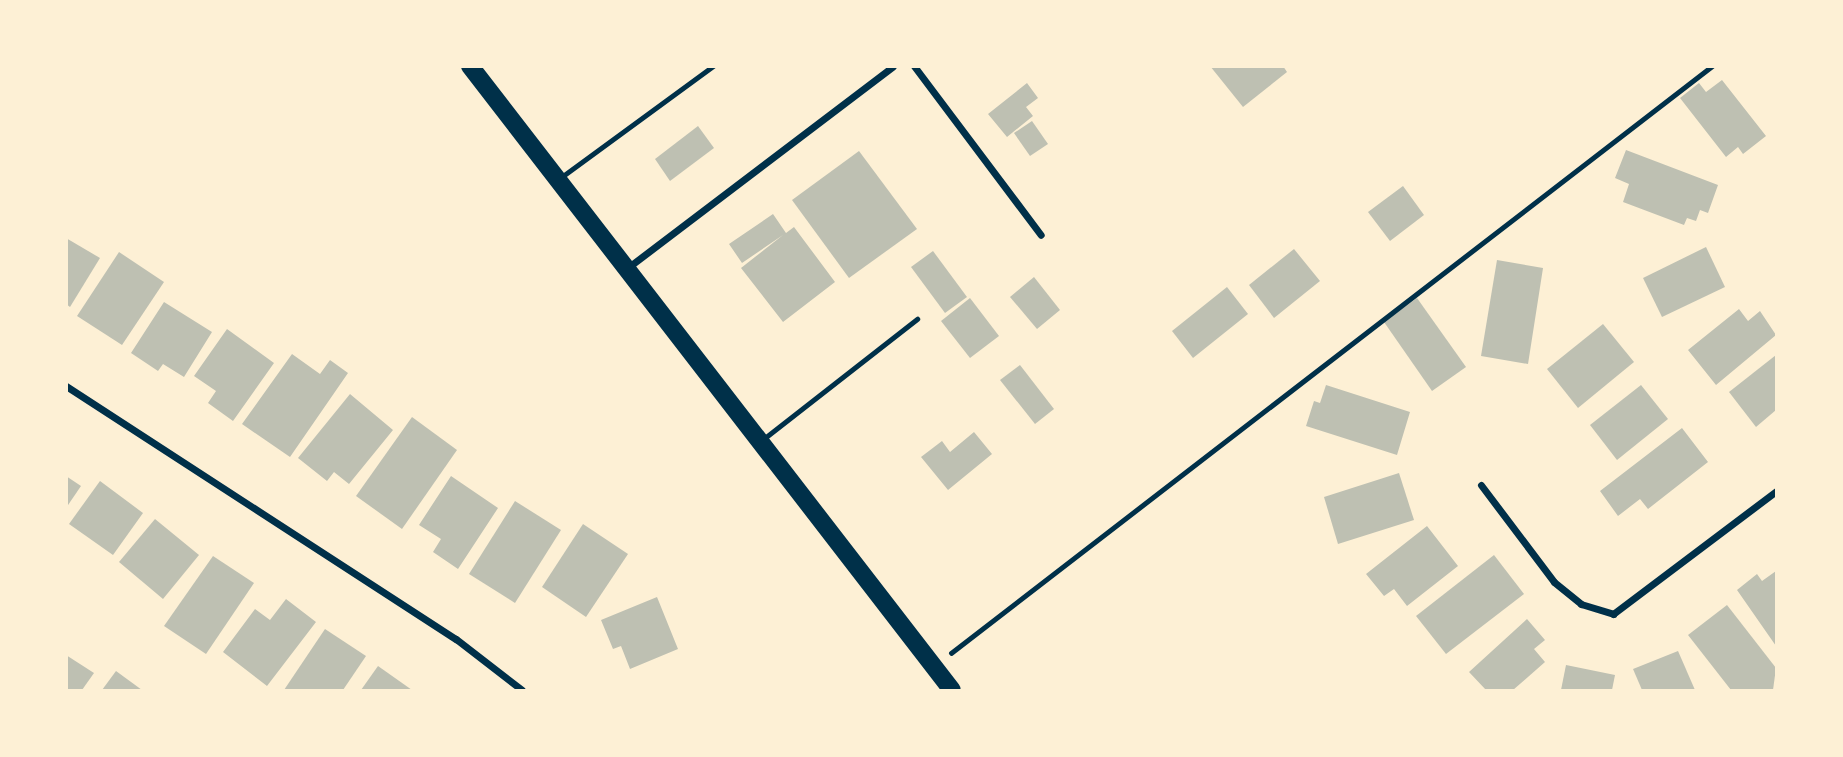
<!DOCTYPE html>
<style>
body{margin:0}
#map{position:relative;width:1843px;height:757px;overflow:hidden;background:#fdf0d5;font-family:Signika,sans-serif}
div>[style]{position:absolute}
.building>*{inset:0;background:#bec0b2}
.path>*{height:4.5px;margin:-2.25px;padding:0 2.25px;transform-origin:2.25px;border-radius:2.25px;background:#003049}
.service>*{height:5px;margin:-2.5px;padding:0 2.5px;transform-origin:2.5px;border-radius:2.5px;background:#003049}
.minor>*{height:7px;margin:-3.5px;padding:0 3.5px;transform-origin:3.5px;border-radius:3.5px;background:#003049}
.primary>*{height:18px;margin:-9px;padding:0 9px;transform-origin:9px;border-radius:9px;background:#003049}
span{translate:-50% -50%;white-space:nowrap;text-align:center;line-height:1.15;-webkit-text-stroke:5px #fdf0d5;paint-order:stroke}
.frame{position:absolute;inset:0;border:68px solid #fdf0d5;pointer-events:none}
</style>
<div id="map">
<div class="building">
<div style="clip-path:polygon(1210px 66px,1283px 66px,1287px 72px,1243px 107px)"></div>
<div style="clip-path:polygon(1722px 80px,1766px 136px,1743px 154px,1738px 147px,1726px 157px,1680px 98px,1699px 83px,1706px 92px)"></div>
<div style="clip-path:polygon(1027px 83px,1038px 98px,1026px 107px,1033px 116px,1007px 137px,988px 114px)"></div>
<div style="clip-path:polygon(1032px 121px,1048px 144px,1030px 156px,1014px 133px)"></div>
<div style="clip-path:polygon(698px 126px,714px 148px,670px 181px,655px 159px)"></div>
<div style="clip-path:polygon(1626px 150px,1718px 185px,1708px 213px,1700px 210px,1696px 221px,1687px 218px,1684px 225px,1623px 202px,1629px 184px,1615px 178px)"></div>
<div style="clip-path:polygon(859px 151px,917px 229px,849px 278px,792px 200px)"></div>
<div style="clip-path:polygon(1403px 186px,1424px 215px,1390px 241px,1368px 212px)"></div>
<div style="clip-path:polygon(773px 214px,786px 233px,794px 227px,835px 282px,783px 322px,741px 268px,783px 235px,742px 263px,729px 244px)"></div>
<div style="clip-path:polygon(66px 238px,100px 258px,70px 307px,66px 304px)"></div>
<div style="clip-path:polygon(1706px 247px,1725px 287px,1662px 317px,1643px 278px)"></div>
<div style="clip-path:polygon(1294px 249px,1320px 281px,1274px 318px,1249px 285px)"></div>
<div style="clip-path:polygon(933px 251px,967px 297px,945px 313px,911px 267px)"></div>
<div style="clip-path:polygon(119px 252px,164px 282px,122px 345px,77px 316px)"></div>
<div style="clip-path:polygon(1497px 260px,1543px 268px,1528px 364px,1481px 356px)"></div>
<div style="clip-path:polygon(1034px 277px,1060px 310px,1037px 329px,1010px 297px)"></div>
<div style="clip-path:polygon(1227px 287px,1248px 314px,1193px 358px,1172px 331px)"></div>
<div style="clip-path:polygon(970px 298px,999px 336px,970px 358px,941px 321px)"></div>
<div style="clip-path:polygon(1417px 298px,1466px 367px,1432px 391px,1384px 322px)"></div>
<div style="clip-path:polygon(164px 302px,212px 332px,184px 377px,163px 364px,158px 371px,131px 353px)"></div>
<div style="clip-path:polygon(1739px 309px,1748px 321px,1760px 311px,1776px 335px,1716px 385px,1688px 350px)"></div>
<div style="clip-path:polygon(1603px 324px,1634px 362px,1578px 408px,1547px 369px)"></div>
<div style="clip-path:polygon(227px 329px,274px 363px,233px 421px,208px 403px,216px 391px,194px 376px)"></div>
<div style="clip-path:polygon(292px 354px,320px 374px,330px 360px,348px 373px,290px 457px,242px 424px)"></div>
<div style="clip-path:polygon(1776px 355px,1776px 410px,1756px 427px,1729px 392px)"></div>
<div style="clip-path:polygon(1020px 365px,1054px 409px,1035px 424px,1000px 380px)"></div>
<div style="clip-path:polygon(1326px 385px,1410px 412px,1397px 455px,1306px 426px,1314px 401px,1320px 403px)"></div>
<div style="clip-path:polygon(1641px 385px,1668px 419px,1617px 460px,1590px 425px)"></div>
<div style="clip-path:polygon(350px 394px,393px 430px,349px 484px,334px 472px,327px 481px,298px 458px)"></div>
<div style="clip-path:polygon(412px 417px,457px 450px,402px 529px,356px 496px)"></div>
<div style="clip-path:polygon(1682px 428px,1708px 462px,1648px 509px,1640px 499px,1618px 516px,1600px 491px)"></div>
<div style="clip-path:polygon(974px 432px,992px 454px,948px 490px,921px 457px,942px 441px,950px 452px)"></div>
<div style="clip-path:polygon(1399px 473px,1414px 520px,1338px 544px,1324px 497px)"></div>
<div style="clip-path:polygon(66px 476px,81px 486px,66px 508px)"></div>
<div style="clip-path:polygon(451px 476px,498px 508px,458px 569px,433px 552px,441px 539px,419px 525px)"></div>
<div style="clip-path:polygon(100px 481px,143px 513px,113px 555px,69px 524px)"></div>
<div style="clip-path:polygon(515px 501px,561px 530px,515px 603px,469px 574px)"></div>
<div style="clip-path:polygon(155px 519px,199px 555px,163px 599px,119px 562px)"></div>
<div style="clip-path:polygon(583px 524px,628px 554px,586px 617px,542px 587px)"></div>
<div style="clip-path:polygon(1427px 526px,1458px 566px,1407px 606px,1394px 589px,1384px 596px,1366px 574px)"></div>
<div style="clip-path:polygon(1494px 555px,1524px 594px,1446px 654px,1416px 616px)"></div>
<div style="clip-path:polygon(213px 556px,254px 583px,206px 654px,164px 626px)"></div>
<div style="clip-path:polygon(1776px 571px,1776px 646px,1737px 590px,1757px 574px,1762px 581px)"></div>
<div style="clip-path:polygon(657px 597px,678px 649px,630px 669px,621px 646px,613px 649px,601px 620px)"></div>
<div style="clip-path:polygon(286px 599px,316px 622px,267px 686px,223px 652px,255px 609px,270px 620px)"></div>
<div style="clip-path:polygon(1727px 605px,1776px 668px,1773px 690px,1731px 690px,1688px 635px)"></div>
<div style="clip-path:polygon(1527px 619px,1545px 640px,1534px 649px,1545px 662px,1513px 690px,1486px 690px,1469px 672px)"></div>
<div style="clip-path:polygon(325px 629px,366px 656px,343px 690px,284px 690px)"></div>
<div style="clip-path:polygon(1678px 651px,1695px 690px,1642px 690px,1633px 669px)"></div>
<div style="clip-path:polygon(66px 655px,94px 673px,82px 690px,66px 690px)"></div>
<div style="clip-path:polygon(1566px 665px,1615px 675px,1612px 690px,1561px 690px)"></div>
<div style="clip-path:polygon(378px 666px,412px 690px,361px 690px)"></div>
<div style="clip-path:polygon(116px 671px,142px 690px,102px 690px)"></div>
</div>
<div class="path">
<div style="left:951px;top:653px;width:961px;rotate:-37.64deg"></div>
</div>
<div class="service">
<div style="left:560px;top:178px;width:190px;rotate:-36.2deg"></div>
<div style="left:762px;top:440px;width:197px;rotate:-38deg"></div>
</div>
<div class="minor">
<div style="left:914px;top:66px;width:211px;rotate:53.1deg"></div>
<div style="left:626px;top:269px;width:335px;rotate:-37.2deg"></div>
<div style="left:66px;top:386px;width:465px;rotate:33deg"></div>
<div style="left:456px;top:639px;width:83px;rotate:37.7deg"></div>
<div style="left:1481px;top:485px;width:121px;rotate:53deg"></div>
<div style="left:1554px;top:582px;width:35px;rotate:39deg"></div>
<div style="left:1581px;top:604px;width:34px;rotate:17deg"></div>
<div style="left:1613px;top:614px;width:204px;rotate:-37deg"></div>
</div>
<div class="primary">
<div style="left:470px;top:66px;width:788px;rotate:52.32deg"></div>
</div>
<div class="frame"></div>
</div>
